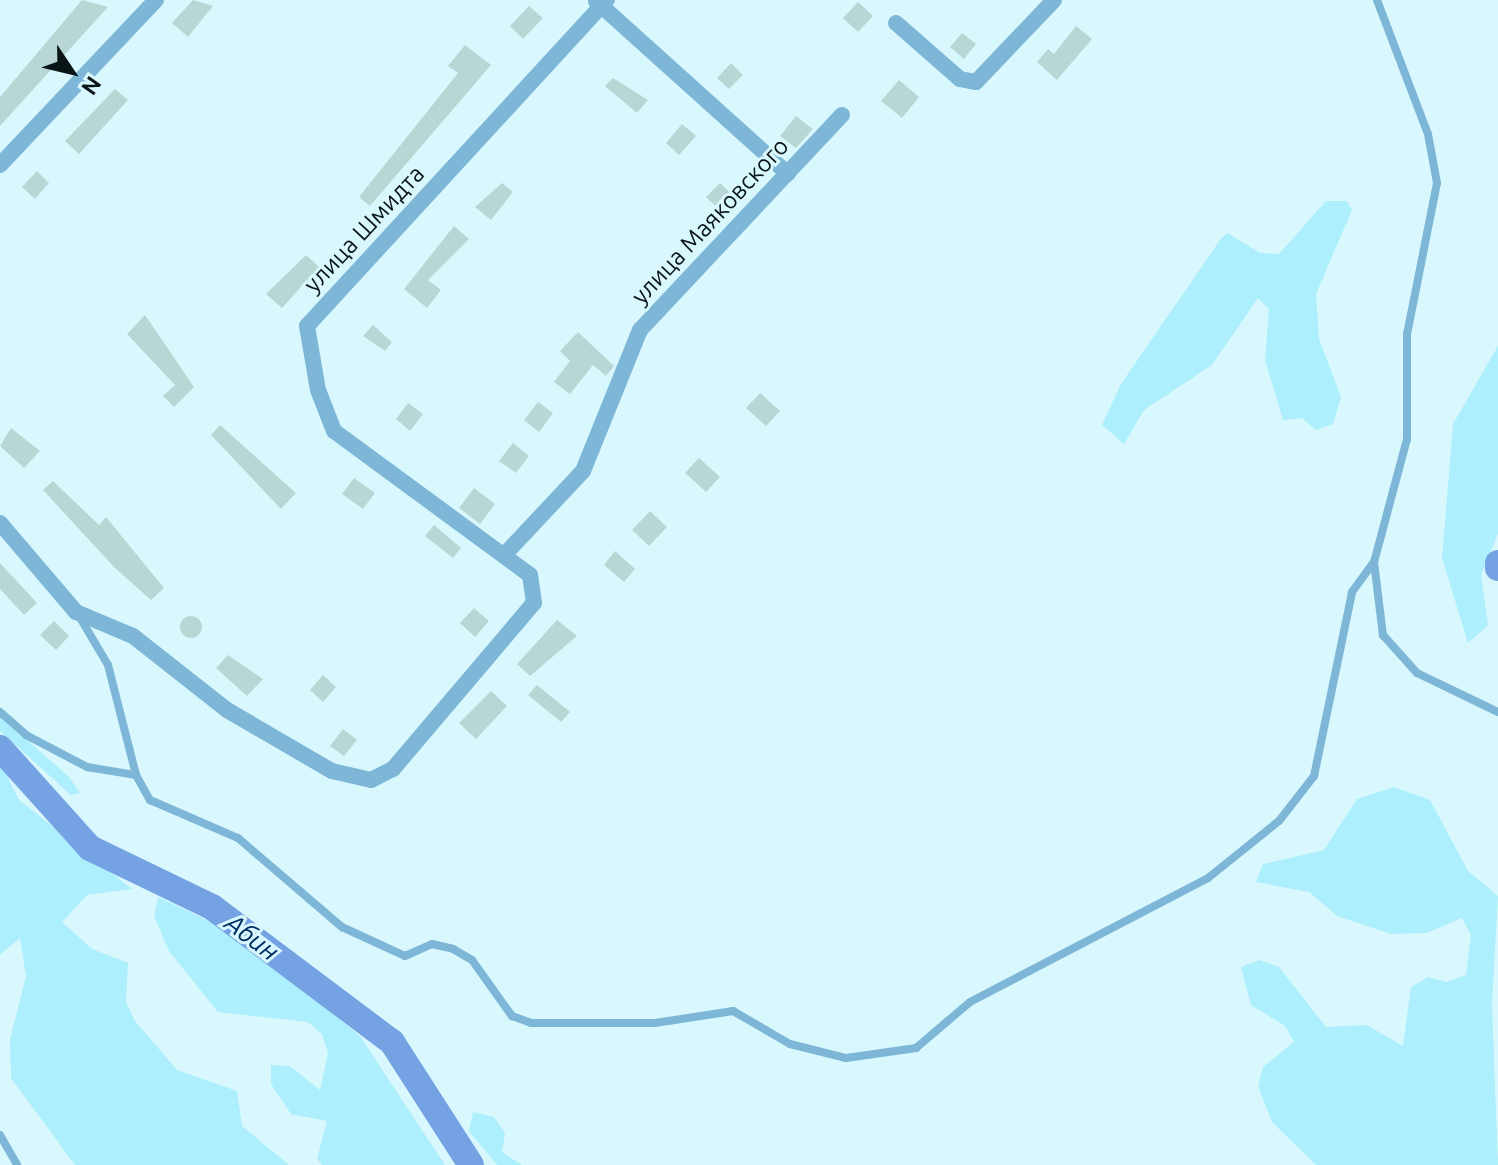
<!DOCTYPE html>
<meta charset="utf-8">
<style>
body{margin:0}
#map{position:relative;width:1498px;height:1165px;overflow:hidden;background:#d9f8fe;font-family:Ubuntu,sans-serif}
div>[style]{position:absolute}
.green>*{inset:0;background:#adeffc}
.river>*{height:26px;margin:-13px;padding:0 13px;transform-origin:13px;border-radius:13px;background:#75a2e2}
.building>*{inset:0;background:#b8d7d4}
.round{border-radius:50%}
.lane>*{height:8px;margin:-4px;padding:0 4px;transform-origin:4px;border-radius:4px;background:#7db6d6}
.street>*{height:16px;margin:-8px;padding:0 8px;transform-origin:8px;border-radius:8px;background:#7db6d6}
span{translate:-50% -50%;white-space:nowrap;text-align:center;line-height:1.15;-webkit-text-stroke:6px #d9f8fe;paint-order:stroke}
.street-label{font-size:24px;color:#0a1517}
.water-label{font-size:26px;color:#002c64;font-style:italic}
.north{position:absolute;left:32px;top:32px;width:80px;height:80px;-webkit-text-stroke:6px #d9f8fe;paint-order:stroke;rotate:125deg;font-size:22px;font-weight:700;line-height:32px;text-align:center;color:#0a1517}
.north::after{content:'';display:block;margin:auto;width:28px;height:36px;background:#0a1517;clip-path:polygon(50% 0,100% 100%,50% 72%,0 100%)}
</style>
<div id="map">
<div class="green">
<div style="clip-path:polygon(1326px 201px,1347px 201px,1352px 210px,1316px 294px,1319px 339px,1341px 397px,1333px 424px,1316px 430px,1302px 418px,1283px 420px,1265px 360px,1269px 309px,1258px 298px,1212px 365px,1144px 410px,1124px 444px,1102px 425px,1121px 384px,1220px 240px,1227px 233px,1260px 253px,1279px 254px)"></div>
<div style="clip-path:polygon(1498px 346px,1498px 534px,1481px 575px,1488px 625px,1468px 643px,1442px 558px,1453px 424px)"></div>
<div style="clip-path:polygon(0 716px,69px 777px,80px 793px,71px 795px,0 731px)"></div>
<div style="clip-path:polygon(0 762px,19px 800px,132px 889px,87px 895px,62px 922px,92px 949px,128px 963px,126px 1002px,135px 1021px,177px 1070px,237px 1091px,242px 1126px,289px 1165px,75px 1165px,11px 1078px,10px 1039px,26px 976px,20px 938px,0 955px)"></div>
<div style="clip-path:polygon(1394px 787px,1430px 800px,1468px 871px,1498px 896px,1492px 1005px,1498px 1165px,1316px 1165px,1272px 1122px,1258px 1086px,1263px 1067px,1294px 1042px,1285px 1026px,1251px 1005px,1241px 967px,1259px 960px,1279px 967px,1326px 1027px,1367px 1025px,1403px 1046px,1411px 987px,1428px 977px,1447px 982px,1466px 975px,1471px 935px,1462px 918px,1427px 933px,1391px 934px,1337px 916px,1309px 892px,1256px 882px,1263px 864px,1324px 850px,1357px 799px)"></div>
<div style="clip-path:polygon(158px 897px,232px 932px,360px 1036px,445px 1165px,322px 1165px,317px 1159px,327px 1121px,291px 1114px,271px 1084px,271px 1065px,290px 1066px,320px 1090px,328px 1053px,322px 1034px,308px 1022px,218px 1012px,169px 951px,154px 916px)"></div>
<div style="clip-path:polygon(473px 1112px,494px 1117px,505px 1133px,502px 1152px,522px 1165px,497px 1165px,469px 1131px)"></div>
</div>
<div class="river">
<div style="left:1498px;top:563px;width:5px;rotate:90deg"></div>
<div style="left:0;top:748px;width:135px;rotate:48deg"></div>
<div style="left:90px;top:848px;width:136px;rotate:25.8deg"></div>
<div style="left:212px;top:907px;width:225px;rotate:36.9deg"></div>
<div style="left:392px;top:1042px;width:146px;rotate:57.3deg"></div>
</div>
<div class="building">
<div style="clip-path:polygon(82px 0,108px 7px,0 126px,0 97px)"></div>
<div style="clip-path:polygon(193px 0,213px 6px,188px 37px,172px 23px)"></div>
<div style="clip-path:polygon(858px 2px,873px 16px,858px 32px,843px 18px)"></div>
<div style="clip-path:polygon(529px 6px,543px 18px,523px 39px,510px 26px)"></div>
<div style="clip-path:polygon(1076px 26px,1092px 39px,1057px 80px,1037px 62px,1048px 49px,1054px 54px)"></div>
<div style="clip-path:polygon(962px 33px,976px 44px,964px 59px,950px 47px)"></div>
<div style="clip-path:polygon(465px 45px,491px 65px,370px 206px,359px 197px,458px 73px,448px 66px)"></div>
<div style="clip-path:polygon(731px 63px,743px 75px,729px 89px,717px 78px)"></div>
<div style="clip-path:polygon(613px 78px,648px 100px,637px 113px,605px 86px)"></div>
<div style="clip-path:polygon(899px 80px,919px 97px,902px 118px,881px 101px)"></div>
<div style="clip-path:polygon(115px 89px,128px 100px,79px 154px,65px 141px)"></div>
<div style="clip-path:polygon(796px 116px,813px 129px,796px 148px,780px 136px)"></div>
<div style="clip-path:polygon(682px 124px,696px 136px,679px 155px,666px 143px)"></div>
<div style="clip-path:polygon(37px 171px,49px 183px,35px 199px,22px 187px)"></div>
<div style="clip-path:polygon(502px 183px,513px 192px,491px 220px,475px 207px)"></div>
<div style="clip-path:polygon(720px 183px,734px 196px,721px 211px,706px 197px)"></div>
<div style="clip-path:polygon(454px 226px,469px 239px,428px 280px,441px 290px,427px 308px,404px 289px)"></div>
<div style="clip-path:polygon(306px 255px,319px 267px,282px 308px,266px 294px)"></div>
<div style="clip-path:polygon(145px 315px,194px 387px,174px 407px,163px 396px,175px 385px,127px 334px)"></div>
<div style="clip-path:polygon(373px 325px,392px 342px,385px 351px,363px 336px)"></div>
<div style="clip-path:polygon(578px 332px,614px 366px,606px 376px,593px 365px,570px 394px,554px 382px,570px 361px,560px 351px)"></div>
<div style="clip-path:polygon(760px 393px,780px 411px,766px 426px,746px 408px)"></div>
<div style="clip-path:polygon(538px 402px,553px 413px,539px 432px,524px 420px)"></div>
<div style="clip-path:polygon(408px 403px,423px 414px,410px 431px,396px 419px)"></div>
<div style="clip-path:polygon(220px 425px,296px 493px,281px 509px,211px 435px)"></div>
<div style="clip-path:polygon(11px 428px,40px 451px,24px 468px,0 446px)"></div>
<div style="clip-path:polygon(513px 443px,529px 456px,516px 473px,499px 461px)"></div>
<div style="clip-path:polygon(699px 458px,720px 477px,706px 492px,685px 473px)"></div>
<div style="clip-path:polygon(354px 478px,375px 493px,363px 509px,342px 494px)"></div>
<div style="clip-path:polygon(53px 481px,99px 525px,106px 517px,164px 588px,151px 600px,114px 567px,43px 490px)"></div>
<div style="clip-path:polygon(474px 488px,495px 504px,480px 524px,459px 508px)"></div>
<div style="clip-path:polygon(650px 511px,667px 527px,649px 546px,632px 530px)"></div>
<div style="clip-path:polygon(434px 525px,461px 548px,453px 558px,425px 536px)"></div>
<div style="clip-path:polygon(615px 551px,635px 569px,624px 582px,604px 565px)"></div>
<div style="clip-path:polygon(0 563px,37px 603px,24px 615px,0 589px)"></div>
<div style="clip-path:polygon(474px 608px,489px 621px,475px 637px,460px 623px)"></div>
<div class="round" style="left:180px;top:616px;width:22px;height:22px"></div>
<div style="clip-path:polygon(557px 620px,577px 636px,530px 676px,517px 664px)"></div>
<div style="clip-path:polygon(54px 621px,69px 636px,56px 650px,40px 635px)"></div>
<div style="clip-path:polygon(228px 655px,263px 679px,247px 696px,216px 668px)"></div>
<div style="clip-path:polygon(323px 675px,336px 687px,323px 702px,310px 690px)"></div>
<div style="clip-path:polygon(537px 685px,570px 712px,561px 722px,528px 695px)"></div>
<div style="clip-path:polygon(491px 691px,507px 706px,476px 739px,459px 723px)"></div>
<div style="clip-path:polygon(343px 729px,357px 740px,344px 756px,330px 746px)"></div>
</div>
<div class="lane">
<div style="left:1377px;top:0;width:143px;rotate:69.2deg"></div>
<div style="left:1428px;top:134px;width:50px;rotate:79.6deg"></div>
<div style="left:1437px;top:183px;width:154px;rotate:101.2deg"></div>
<div style="left:1407px;top:334px;width:105px;rotate:90deg"></div>
<div style="left:1407px;top:439px;width:127px;rotate:105deg"></div>
<div style="left:1374px;top:562px;width:74px;rotate:83deg"></div>
<div style="left:1383px;top:635px;width:51px;rotate:48.2deg"></div>
<div style="left:1417px;top:673px;width:90px;rotate:25.7deg"></div>
<div style="left:79px;top:616px;width:57px;rotate:59.4deg"></div>
<div style="left:108px;top:665px;width:114px;rotate:75.7deg"></div>
<div style="left:136px;top:775px;width:29px;rotate:61deg"></div>
<div style="left:150px;top:800px;width:96px;rotate:23.4deg"></div>
<div style="left:238px;top:838px;width:137px;rotate:40.6deg"></div>
<div style="left:342px;top:927px;width:69px;rotate:24.7deg"></div>
<div style="left:405px;top:956px;width:30px;rotate:-24deg"></div>
<div style="left:432px;top:944px;width:22px;rotate:13deg"></div>
<div style="left:453px;top:949px;width:22px;rotate:30deg"></div>
<div style="left:472px;top:960px;width:69px;rotate:54.5deg"></div>
<div style="left:512px;top:1016px;width:20px;rotate:20deg"></div>
<div style="left:531px;top:1023px;width:124px"></div>
<div style="left:655px;top:1023px;width:79px;rotate:-8.7deg"></div>
<div style="left:733px;top:1011px;width:66px;rotate:30.1deg"></div>
<div style="left:790px;top:1044px;width:58px;rotate:14deg"></div>
<div style="left:846px;top:1058px;width:71px;rotate:-8.1deg"></div>
<div style="left:916px;top:1048px;width:71px;rotate:-40.4deg"></div>
<div style="left:970px;top:1002px;width:268px;rotate:-27.5deg"></div>
<div style="left:1208px;top:878px;width:91px;rotate:-38.8deg"></div>
<div style="left:1279px;top:821px;width:57px;rotate:-52.1deg"></div>
<div style="left:1314px;top:776px;width:188px;rotate:-78.3deg"></div>
<div style="left:1352px;top:592px;width:37px;rotate:-54deg"></div>
<div style="left:0;top:712px;width:35px;rotate:41deg"></div>
<div style="left:26px;top:735px;width:69px;rotate:27.7deg"></div>
<div style="left:87px;top:767px;width:50px;rotate:9.3deg"></div>
<div style="left:0;top:1135px;width:34px;rotate:60deg"></div>
</div>
<div class="street">
<div style="left:596px;top:1px;width:258px;rotate:42deg"></div>
<div style="left:896px;top:23px;width:85px;rotate:41.2deg"></div>
<div style="left:960px;top:79px;width:16px;rotate:11deg"></div>
<div style="left:976px;top:82px;width:113px;rotate:-46.4deg"></div>
<div style="left:0;top:165px;width:227px;rotate:-46.6deg"></div>
<div style="left:0;top:523px;width:117px;rotate:49.5deg"></div>
<div style="left:76px;top:612px;width:62px;rotate:22.8deg"></div>
<div style="left:133px;top:636px;width:120px;rotate:38.2deg"></div>
<div style="left:227px;top:710px;width:121px;rotate:30.2deg"></div>
<div style="left:332px;top:771px;width:40px;rotate:13deg"></div>
<div style="left:371px;top:780px;width:25px;rotate:-27deg"></div>
<div style="left:393px;top:769px;width:218px;rotate:-49.7deg"></div>
<div style="left:534px;top:603px;width:28px;rotate:-98deg"></div>
<div style="left:530px;top:575px;width:243px;rotate:-143.7deg"></div>
<div style="left:334px;top:431px;width:44px;rotate:-111.3deg"></div>
<div style="left:318px;top:390px;width:65px;rotate:-99.8deg"></div>
<div style="left:307px;top:326px;width:443px;rotate:-47.4deg"></div>
<div style="left:507px;top:552px;width:111px;rotate:-46.8deg"></div>
<div style="left:583px;top:471px;width:152px;rotate:-68deg"></div>
<div style="left:640px;top:330px;width:295px;rotate:-46.8deg"></div>
</div>
<div class="street-label">
<span style="left:710px;top:221px;rotate:-47deg">улица Маяковского</span>
<span style="left:364px;top:229px;rotate:-47deg">улица Шмидта</span>
</div>
<div class="water-label">
<span style="left:252px;top:937px;rotate:37deg">Абин</span>
</div>
<div class="north">N</div>
</div>
